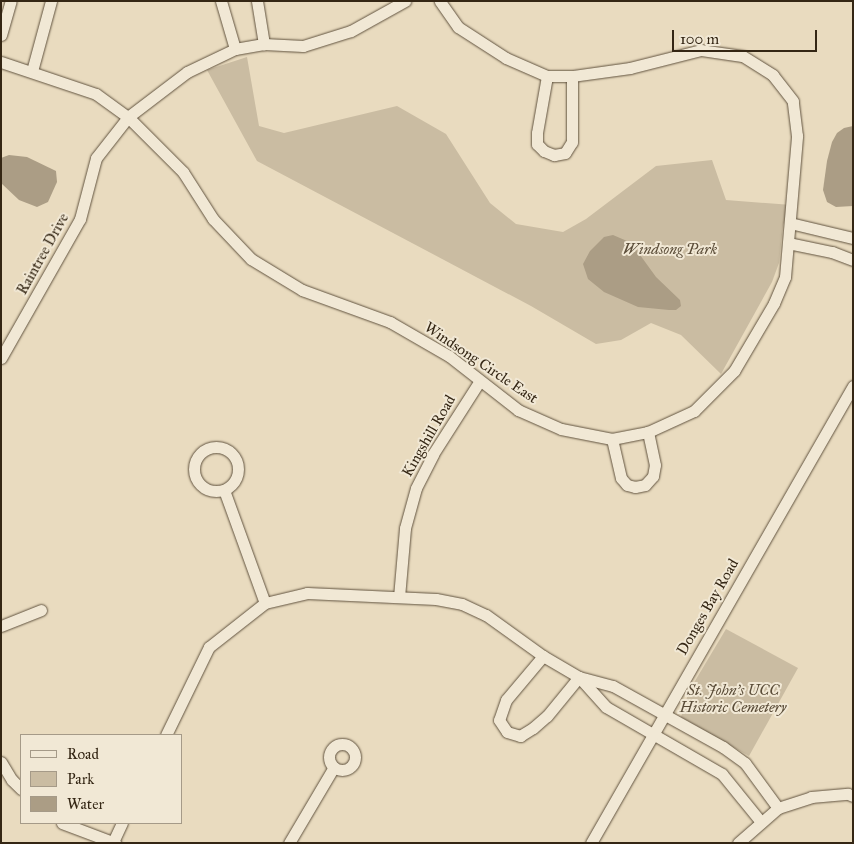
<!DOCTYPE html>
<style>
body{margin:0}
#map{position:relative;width:854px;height:844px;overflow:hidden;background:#e9dbbf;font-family:"IM FELL Great Primer",serif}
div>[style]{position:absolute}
.green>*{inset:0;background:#cabca2}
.water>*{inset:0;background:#ab9d85}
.roads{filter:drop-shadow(0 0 1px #61533f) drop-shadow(0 0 1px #61533f)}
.minor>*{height:11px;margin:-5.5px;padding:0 5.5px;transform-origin:5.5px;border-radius:5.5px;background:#f1e8d5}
.minor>.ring{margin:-5.5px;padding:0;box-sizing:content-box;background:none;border:11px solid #f1e8d5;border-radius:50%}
span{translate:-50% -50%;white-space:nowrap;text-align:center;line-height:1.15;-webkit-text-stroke:4px #f1e8d5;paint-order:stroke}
.park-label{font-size:15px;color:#5a4c38;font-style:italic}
.street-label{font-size:15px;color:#342614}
.frame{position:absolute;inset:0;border:2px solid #342614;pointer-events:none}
.legend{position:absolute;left:20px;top:734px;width:162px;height:90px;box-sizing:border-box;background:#f1e8d5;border:1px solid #a59a88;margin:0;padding:6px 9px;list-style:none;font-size:15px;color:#342614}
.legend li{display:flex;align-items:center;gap:10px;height:25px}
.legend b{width:25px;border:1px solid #a59a88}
.scale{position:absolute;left:672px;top:30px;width:145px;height:22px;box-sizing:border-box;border:2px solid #342614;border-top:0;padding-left:6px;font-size:15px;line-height:18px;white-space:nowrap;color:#342614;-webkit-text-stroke:4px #f1e8d5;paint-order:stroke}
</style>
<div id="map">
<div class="green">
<div style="clip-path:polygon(247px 57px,259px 126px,284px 133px,397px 106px,446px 134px,490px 203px,516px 224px,563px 232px,586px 219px,656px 166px,712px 160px,726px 200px,792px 205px,783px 225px,779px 263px,772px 282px,721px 374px,681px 335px,651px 323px,621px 340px,596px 344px,531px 306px,257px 161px,207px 70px)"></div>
<div style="clip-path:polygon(726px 629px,798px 668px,749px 756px,681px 717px,689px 691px)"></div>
</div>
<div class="water">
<div style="clip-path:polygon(853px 126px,853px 206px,836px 207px,827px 202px,823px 190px,827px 161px,832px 142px,837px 133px,844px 128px)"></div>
<div style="clip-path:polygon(9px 155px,27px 157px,56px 171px,57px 182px,48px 202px,37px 207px,19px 200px,1px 183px,1px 158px)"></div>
<div style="clip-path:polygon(613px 235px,627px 241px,635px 248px,656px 277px,680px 300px,681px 306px,676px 310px,669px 310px,638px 307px,604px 292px,588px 279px,583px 264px,590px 251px,604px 237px)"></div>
</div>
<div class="roads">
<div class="minor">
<div style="left:221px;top:1px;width:50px;rotate:73.7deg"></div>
<div style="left:257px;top:1px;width:44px;rotate:80.8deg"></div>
<div style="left:1px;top:35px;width:35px;rotate:-74deg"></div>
<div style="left:1px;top:62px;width:100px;rotate:18.6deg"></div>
<div style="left:96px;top:94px;width:39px;rotate:36deg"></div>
<div style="left:128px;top:117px;width:78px;rotate:45deg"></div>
<div style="left:183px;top:172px;width:56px;rotate:57.4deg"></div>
<div style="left:213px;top:219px;width:55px;rotate:46.5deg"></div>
<div style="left:251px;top:259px;width:60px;rotate:31.3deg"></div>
<div style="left:302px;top:290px;width:94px;rotate:20deg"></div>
<div style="left:390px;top:322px;width:68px;rotate:30deg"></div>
<div style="left:449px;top:356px;width:88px;rotate:38deg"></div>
<div style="left:518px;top:410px;width:47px;rotate:23.8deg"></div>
<div style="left:561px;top:429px;width:52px;rotate:11.1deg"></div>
<div style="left:612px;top:439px;width:37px;rotate:-11deg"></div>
<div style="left:648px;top:432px;width:51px;rotate:-24.5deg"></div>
<div style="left:694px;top:411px;width:57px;rotate:-45deg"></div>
<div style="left:734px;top:371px;width:79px;rotate:-59.5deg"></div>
<div style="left:774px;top:303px;width:28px;rotate:-67deg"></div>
<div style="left:785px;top:277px;width:142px;rotate:-85.1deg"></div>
<div style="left:797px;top:136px;width:35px;rotate:-97deg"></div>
<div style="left:793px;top:101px;width:33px;rotate:-128deg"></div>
<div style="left:773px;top:75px;width:36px;rotate:-148deg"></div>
<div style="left:742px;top:56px;width:41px;rotate:-171.7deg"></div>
<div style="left:701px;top:50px;width:73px;rotate:165.8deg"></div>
<div style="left:630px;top:68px;width:59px;rotate:172.1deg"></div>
<div style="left:572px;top:76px;width:25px;rotate:180deg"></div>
<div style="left:547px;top:76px;width:45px;rotate:-156.3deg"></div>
<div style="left:506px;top:58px;width:57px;rotate:-147.1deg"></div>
<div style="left:458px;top:27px;width:32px;rotate:-125deg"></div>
<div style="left:32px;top:71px;width:73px;rotate:-74.8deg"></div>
<div style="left:547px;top:76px;width:58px;rotate:100deg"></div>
<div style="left:537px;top:133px;width:11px;rotate:90deg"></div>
<div style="left:537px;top:144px;width:10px;rotate:45deg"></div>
<div style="left:544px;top:151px;width:11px;rotate:22deg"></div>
<div style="left:554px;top:155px;width:11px;rotate:-10deg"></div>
<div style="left:565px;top:153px;width:13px;rotate:-58deg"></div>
<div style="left:572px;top:142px;width:66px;rotate:-90deg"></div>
<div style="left:790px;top:223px;width:65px;rotate:13.4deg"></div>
<div style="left:788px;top:243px;width:45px;rotate:11.6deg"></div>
<div style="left:832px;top:252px;width:22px;rotate:21deg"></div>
<div style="left:1px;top:358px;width:160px;rotate:-60.4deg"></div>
<div style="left:80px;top:219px;width:63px;rotate:-75.3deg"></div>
<div style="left:96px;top:158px;width:52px;rotate:-52deg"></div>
<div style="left:128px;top:117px;width:74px;rotate:-37.3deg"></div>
<div style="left:187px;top:72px;width:53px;rotate:-25.6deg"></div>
<div style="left:235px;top:49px;width:29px;rotate:-10deg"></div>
<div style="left:264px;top:44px;width:39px;rotate:3deg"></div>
<div style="left:303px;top:46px;width:50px;rotate:-17.4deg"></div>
<div style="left:351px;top:31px;width:62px;rotate:-29.1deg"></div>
<div style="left:612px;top:439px;width:40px;rotate:77deg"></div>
<div style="left:621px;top:478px;width:9px;rotate:49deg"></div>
<div style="left:627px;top:485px;width:8px;rotate:14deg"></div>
<div style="left:635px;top:487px;width:10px;rotate:-11deg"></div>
<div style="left:645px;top:485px;width:12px;rotate:-48deg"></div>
<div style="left:653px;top:476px;width:11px;rotate:-80deg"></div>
<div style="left:655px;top:465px;width:34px;rotate:-102deg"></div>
<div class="ring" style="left:194px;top:447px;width:33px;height:33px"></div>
<div style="left:224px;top:490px;width:120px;rotate:70.1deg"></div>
<div style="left:399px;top:597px;width:69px;rotate:-85deg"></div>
<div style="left:405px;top:528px;width:41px;rotate:-74.6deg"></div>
<div style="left:416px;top:488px;width:38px;rotate:-63deg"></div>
<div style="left:433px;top:454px;width:85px;rotate:-57.4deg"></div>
<div style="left:1px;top:626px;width:43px;rotate:-21.8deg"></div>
<div style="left:543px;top:656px;width:57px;rotate:130.1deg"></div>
<div style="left:506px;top:700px;width:21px;rotate:109deg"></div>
<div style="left:499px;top:720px;width:14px;rotate:56deg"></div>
<div style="left:507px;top:732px;width:14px;rotate:17deg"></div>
<div style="left:520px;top:736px;width:15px;rotate:-32deg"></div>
<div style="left:533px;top:728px;width:18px;rotate:-41deg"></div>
<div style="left:547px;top:716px;width:50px;rotate:-50.6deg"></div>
<div style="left:579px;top:677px;width:40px;rotate:48deg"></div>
<div style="left:606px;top:707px;width:134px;rotate:30deg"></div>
<div style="left:722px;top:774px;width:62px;rotate:50.9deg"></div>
<div style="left:166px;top:735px;width:98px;rotate:-64deg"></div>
<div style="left:209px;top:647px;width:71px;rotate:-38.2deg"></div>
<div style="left:265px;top:603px;width:43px;rotate:-13.4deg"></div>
<div style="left:307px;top:593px;width:129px;rotate:2.7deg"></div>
<div style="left:436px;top:599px;width:26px;rotate:11deg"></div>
<div style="left:462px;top:604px;width:26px;rotate:25deg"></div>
<div style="left:486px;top:615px;width:70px;rotate:35.7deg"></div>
<div style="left:543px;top:656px;width:42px;rotate:30.3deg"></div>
<div style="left:579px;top:677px;width:35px;rotate:15deg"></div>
<div style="left:613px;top:686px;width:126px;rotate:29deg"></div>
<div style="left:723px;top:747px;width:27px;rotate:36deg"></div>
<div style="left:745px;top:763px;width:56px;rotate:53.7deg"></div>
<div class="ring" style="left:329px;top:744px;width:15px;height:15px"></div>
<div style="left:1px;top:762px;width:21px;rotate:59deg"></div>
<div style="left:12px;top:780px;width:13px;rotate:45deg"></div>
<div style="left:62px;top:823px;width:57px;rotate:20.7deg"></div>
<div style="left:113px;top:842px;width:21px;rotate:-65deg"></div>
<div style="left:289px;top:843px;width:88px;rotate:-59.4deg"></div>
<div style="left:591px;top:843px;width:527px;rotate:-60.17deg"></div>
<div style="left:738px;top:843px;width:53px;rotate:-41.2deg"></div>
<div style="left:778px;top:808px;width:35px;rotate:-18deg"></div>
<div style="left:811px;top:797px;width:37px;rotate:-5deg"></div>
<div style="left:848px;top:794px;width:5px;rotate:22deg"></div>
</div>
</div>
<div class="park-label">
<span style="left:670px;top:250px">Windsong Park</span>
<span style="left:733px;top:699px">St. John's UCC<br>Historic Cemetery</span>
</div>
<div class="street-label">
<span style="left:43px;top:254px;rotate:-61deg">Raintree Drive</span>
<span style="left:481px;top:363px;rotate:34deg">Windsong Circle East</span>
<span style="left:429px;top:436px;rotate:-60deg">Kingshill Road</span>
<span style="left:708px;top:607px;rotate:-60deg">Donges Bay Road</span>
</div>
<div class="frame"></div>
<ul class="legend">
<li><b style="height:6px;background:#f1e8d5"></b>Road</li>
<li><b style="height:14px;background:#cabca2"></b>Park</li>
<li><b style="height:14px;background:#ab9d85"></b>Water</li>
</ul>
<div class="scale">100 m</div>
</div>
